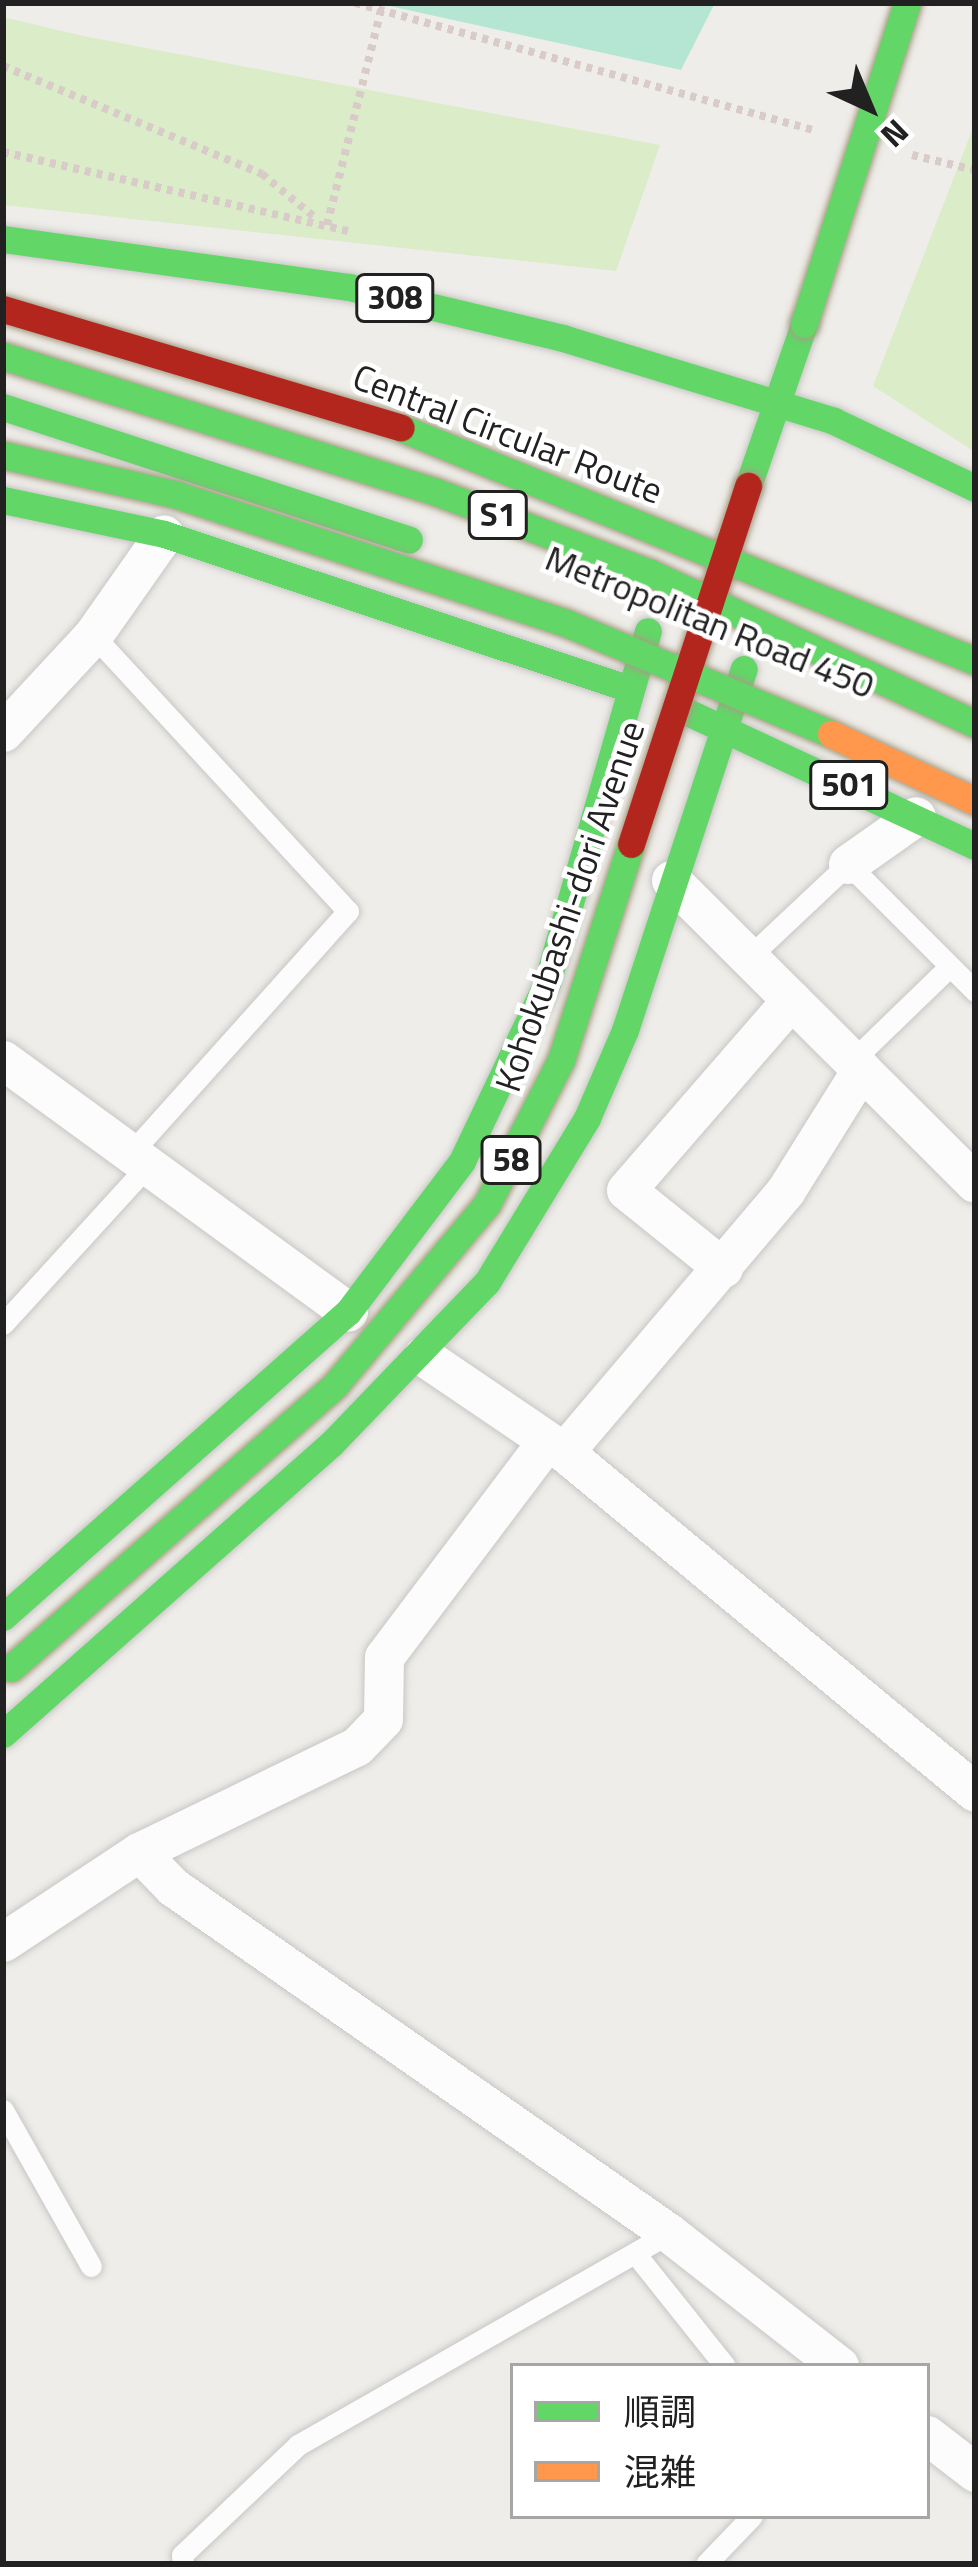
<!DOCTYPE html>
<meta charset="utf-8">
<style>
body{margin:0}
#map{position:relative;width:978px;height:2567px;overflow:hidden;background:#efede9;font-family:"Titillium Web","Noto Sans JP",sans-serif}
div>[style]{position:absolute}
.grass>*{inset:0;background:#daecc8}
.pitch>*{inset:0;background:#b5e6d4}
.path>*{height:8px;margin-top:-4px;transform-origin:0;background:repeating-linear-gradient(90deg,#d8cbc8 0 6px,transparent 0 12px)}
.roads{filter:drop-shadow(0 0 3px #c8c7c5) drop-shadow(0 0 3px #c8c7c5)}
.lane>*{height:21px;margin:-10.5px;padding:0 10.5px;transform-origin:10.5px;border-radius:10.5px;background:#fdfcfc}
.street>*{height:39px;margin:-19.5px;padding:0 19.5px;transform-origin:19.5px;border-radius:19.5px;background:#fdfcfc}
.fast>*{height:27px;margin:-13.5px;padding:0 13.5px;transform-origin:13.5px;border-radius:13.5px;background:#63d668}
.bridges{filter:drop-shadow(0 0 3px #a69d85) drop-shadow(0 0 3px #a69d85)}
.fast-bridge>*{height:27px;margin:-13.5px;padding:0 13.5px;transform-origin:13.5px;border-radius:13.5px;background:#63d668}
.slow-bridge>*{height:27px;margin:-13.5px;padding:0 13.5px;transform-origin:13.5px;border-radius:13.5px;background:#ff974d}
.jam-bridge>*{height:27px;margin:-13.5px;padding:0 13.5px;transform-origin:13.5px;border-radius:13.5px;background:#b3261e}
span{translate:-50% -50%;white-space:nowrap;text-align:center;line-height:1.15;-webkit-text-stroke:9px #fff;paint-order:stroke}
.shield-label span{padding:3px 9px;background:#fff;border:3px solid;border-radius:9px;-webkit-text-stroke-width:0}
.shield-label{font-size:33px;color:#212121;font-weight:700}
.street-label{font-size:36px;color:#212121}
.frame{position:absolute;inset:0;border:6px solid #212121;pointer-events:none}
.legend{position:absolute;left:510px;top:2363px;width:420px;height:156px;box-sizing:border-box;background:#fff;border:3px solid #a6a6a6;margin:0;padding:15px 21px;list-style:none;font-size:36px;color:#212121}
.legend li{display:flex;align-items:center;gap:24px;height:60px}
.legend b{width:60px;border:3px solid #a6a6a6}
.north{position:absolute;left:810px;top:48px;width:120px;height:120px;-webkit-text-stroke:9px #fff;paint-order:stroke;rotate:136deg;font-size:33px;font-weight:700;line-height:48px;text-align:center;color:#212121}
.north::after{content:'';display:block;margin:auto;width:42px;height:54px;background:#212121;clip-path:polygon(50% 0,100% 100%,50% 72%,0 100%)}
</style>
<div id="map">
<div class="grass">
<div style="clip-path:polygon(3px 17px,83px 36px,660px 145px,616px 271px,3px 205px)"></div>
<div style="clip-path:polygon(975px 123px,975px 452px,873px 386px)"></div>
</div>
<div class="pitch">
<div style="clip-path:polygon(376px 3px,715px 3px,681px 70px)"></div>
</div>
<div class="path">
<div style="left:355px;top:3px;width:478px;rotate:15.5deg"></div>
<div style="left:3px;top:66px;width:281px;rotate:22.6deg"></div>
<div style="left:262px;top:174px;width:72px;rotate:39.4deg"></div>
<div style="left:3px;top:152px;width:354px;rotate:12.9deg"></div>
<div style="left:912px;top:155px;width:65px;rotate:13.4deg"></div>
<div style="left:327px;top:225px;width:222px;rotate:-75.9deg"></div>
</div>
<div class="roads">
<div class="lane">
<div style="left:93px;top:635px;width:376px;rotate:47.3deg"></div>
<div style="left:348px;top:911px;width:322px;rotate:131.9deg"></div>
<div style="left:748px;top:958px;width:137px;rotate:-43.2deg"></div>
<div style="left:848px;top:864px;width:180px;rotate:45deg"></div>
<div style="left:852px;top:1061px;width:136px;rotate:-44.1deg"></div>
<div style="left:3px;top:1324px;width:218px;rotate:-47.6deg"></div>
<div style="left:3px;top:2110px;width:179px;rotate:60.6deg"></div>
<div style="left:638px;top:2257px;width:139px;rotate:51.4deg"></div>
<div style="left:183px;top:2564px;width:9px;rotate:-96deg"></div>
<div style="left:182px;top:2555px;width:160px;rotate:-43.5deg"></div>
<div style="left:298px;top:2445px;width:427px;rotate:-29.7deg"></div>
<div style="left:706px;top:2564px;width:66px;rotate:-46.2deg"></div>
</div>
<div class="street">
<div style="left:3px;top:732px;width:132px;rotate:-47.1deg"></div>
<div style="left:93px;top:635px;width:123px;rotate:-54.9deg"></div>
<div style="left:848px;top:864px;width:83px;rotate:-35.2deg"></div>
<div style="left:671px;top:880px;width:429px;rotate:44.9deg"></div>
<div style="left:3px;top:1060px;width:427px;rotate:36.1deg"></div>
<div style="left:723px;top:1268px;width:124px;rotate:-141.2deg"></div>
<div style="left:626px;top:1190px;width:252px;rotate:-49deg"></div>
<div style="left:423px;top:1356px;width:171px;rotate:34.2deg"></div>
<div style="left:564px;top:1452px;width:533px;rotate:39.6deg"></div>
<div style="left:564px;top:1452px;width:343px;rotate:-49.7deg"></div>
<div style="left:786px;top:1190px;width:142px;rotate:-58deg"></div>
<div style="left:139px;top:1852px;width:49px;rotate:45.8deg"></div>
<div style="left:173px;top:1887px;width:605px;rotate:34.9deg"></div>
<div style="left:669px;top:2233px;width:216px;rotate:38deg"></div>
<div style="left:3px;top:1942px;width:163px;rotate:-33.5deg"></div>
<div style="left:139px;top:1852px;width:242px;rotate:-25.9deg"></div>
<div style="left:357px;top:1746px;width:37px;rotate:-46deg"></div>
<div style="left:383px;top:1719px;width:62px;rotate:-89.1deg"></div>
<div style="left:384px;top:1657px;width:269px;rotate:-53deg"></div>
<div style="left:927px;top:2435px;width:61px;rotate:37.6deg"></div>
</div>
<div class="fast">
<div style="left:3px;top:239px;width:349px;rotate:7.9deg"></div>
<div style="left:349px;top:287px;width:220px;rotate:13.4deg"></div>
<div style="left:563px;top:338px;width:283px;rotate:17deg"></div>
<div style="left:834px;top:421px;width:156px;rotate:25.4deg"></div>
<div style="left:3px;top:407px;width:427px;rotate:18.1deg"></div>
<div style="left:748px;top:486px;width:171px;rotate:-70.9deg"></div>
<div style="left:3px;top:500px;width:165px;rotate:11.9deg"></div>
<div style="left:164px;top:534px;width:490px;rotate:18.4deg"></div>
<div style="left:683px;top:710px;width:322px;rotate:25deg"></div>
<div style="left:3px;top:1617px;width:460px;rotate:-41.5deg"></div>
<div style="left:348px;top:1312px;width:189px;rotate:-52.9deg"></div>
<div style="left:462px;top:1161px;width:197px;rotate:-64.5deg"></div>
<div style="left:547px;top:983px;width:366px;rotate:-74deg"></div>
<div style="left:3px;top:1734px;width:438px;rotate:-41.5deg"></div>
<div style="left:331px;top:1444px;width:225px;rotate:-46.1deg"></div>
<div style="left:487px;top:1282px;width:192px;rotate:-58.6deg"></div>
<div style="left:587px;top:1118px;width:96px;rotate:-66.6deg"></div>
<div style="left:625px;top:1030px;width:380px;rotate:-71.8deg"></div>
</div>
</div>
<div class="bridges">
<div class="fast-bridge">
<div style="left:804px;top:324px;width:337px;rotate:-72.2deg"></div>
<div style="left:3px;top:356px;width:454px;rotate:17.4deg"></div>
<div style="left:436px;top:492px;width:227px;rotate:20.7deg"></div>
<div style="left:648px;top:572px;width:361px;rotate:24.9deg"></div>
<div style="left:401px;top:428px;width:619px;rotate:22.09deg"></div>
<div style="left:3px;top:455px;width:179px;rotate:12.9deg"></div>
<div style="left:177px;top:495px;width:410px;rotate:18.2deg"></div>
<div style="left:566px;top:623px;width:287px;rotate:22.7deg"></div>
<div style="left:11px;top:1668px;width:430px;rotate:-41.1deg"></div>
<div style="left:335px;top:1385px;width:236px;rotate:-50deg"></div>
<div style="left:487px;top:1204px;width:162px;rotate:-62.8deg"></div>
<div style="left:561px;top:1060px;width:227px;rotate:-72deg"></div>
</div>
<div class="slow-bridge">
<div style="left:831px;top:734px;width:159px;rotate:25deg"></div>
</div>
<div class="jam-bridge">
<div style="left:3px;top:309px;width:415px;rotate:16.6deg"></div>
<div style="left:631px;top:844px;width:377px;rotate:-71.9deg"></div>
</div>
</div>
<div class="shield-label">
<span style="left:395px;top:298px">308</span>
<span style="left:498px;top:515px">S1</span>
<span style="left:849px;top:785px">501</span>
<span style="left:511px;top:1160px">58</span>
</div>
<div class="street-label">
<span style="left:508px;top:433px;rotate:21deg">Central Circular Route</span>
<span style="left:710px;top:621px;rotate:22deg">Metropolitan Road 450</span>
<span style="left:569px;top:906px;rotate:-71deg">Kohokubashi-dori Avenue</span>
</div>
<div class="frame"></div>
<ul class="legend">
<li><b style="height:15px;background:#63d668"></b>順調</li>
<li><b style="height:15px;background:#ff974d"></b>混雑</li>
</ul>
<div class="north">N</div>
</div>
